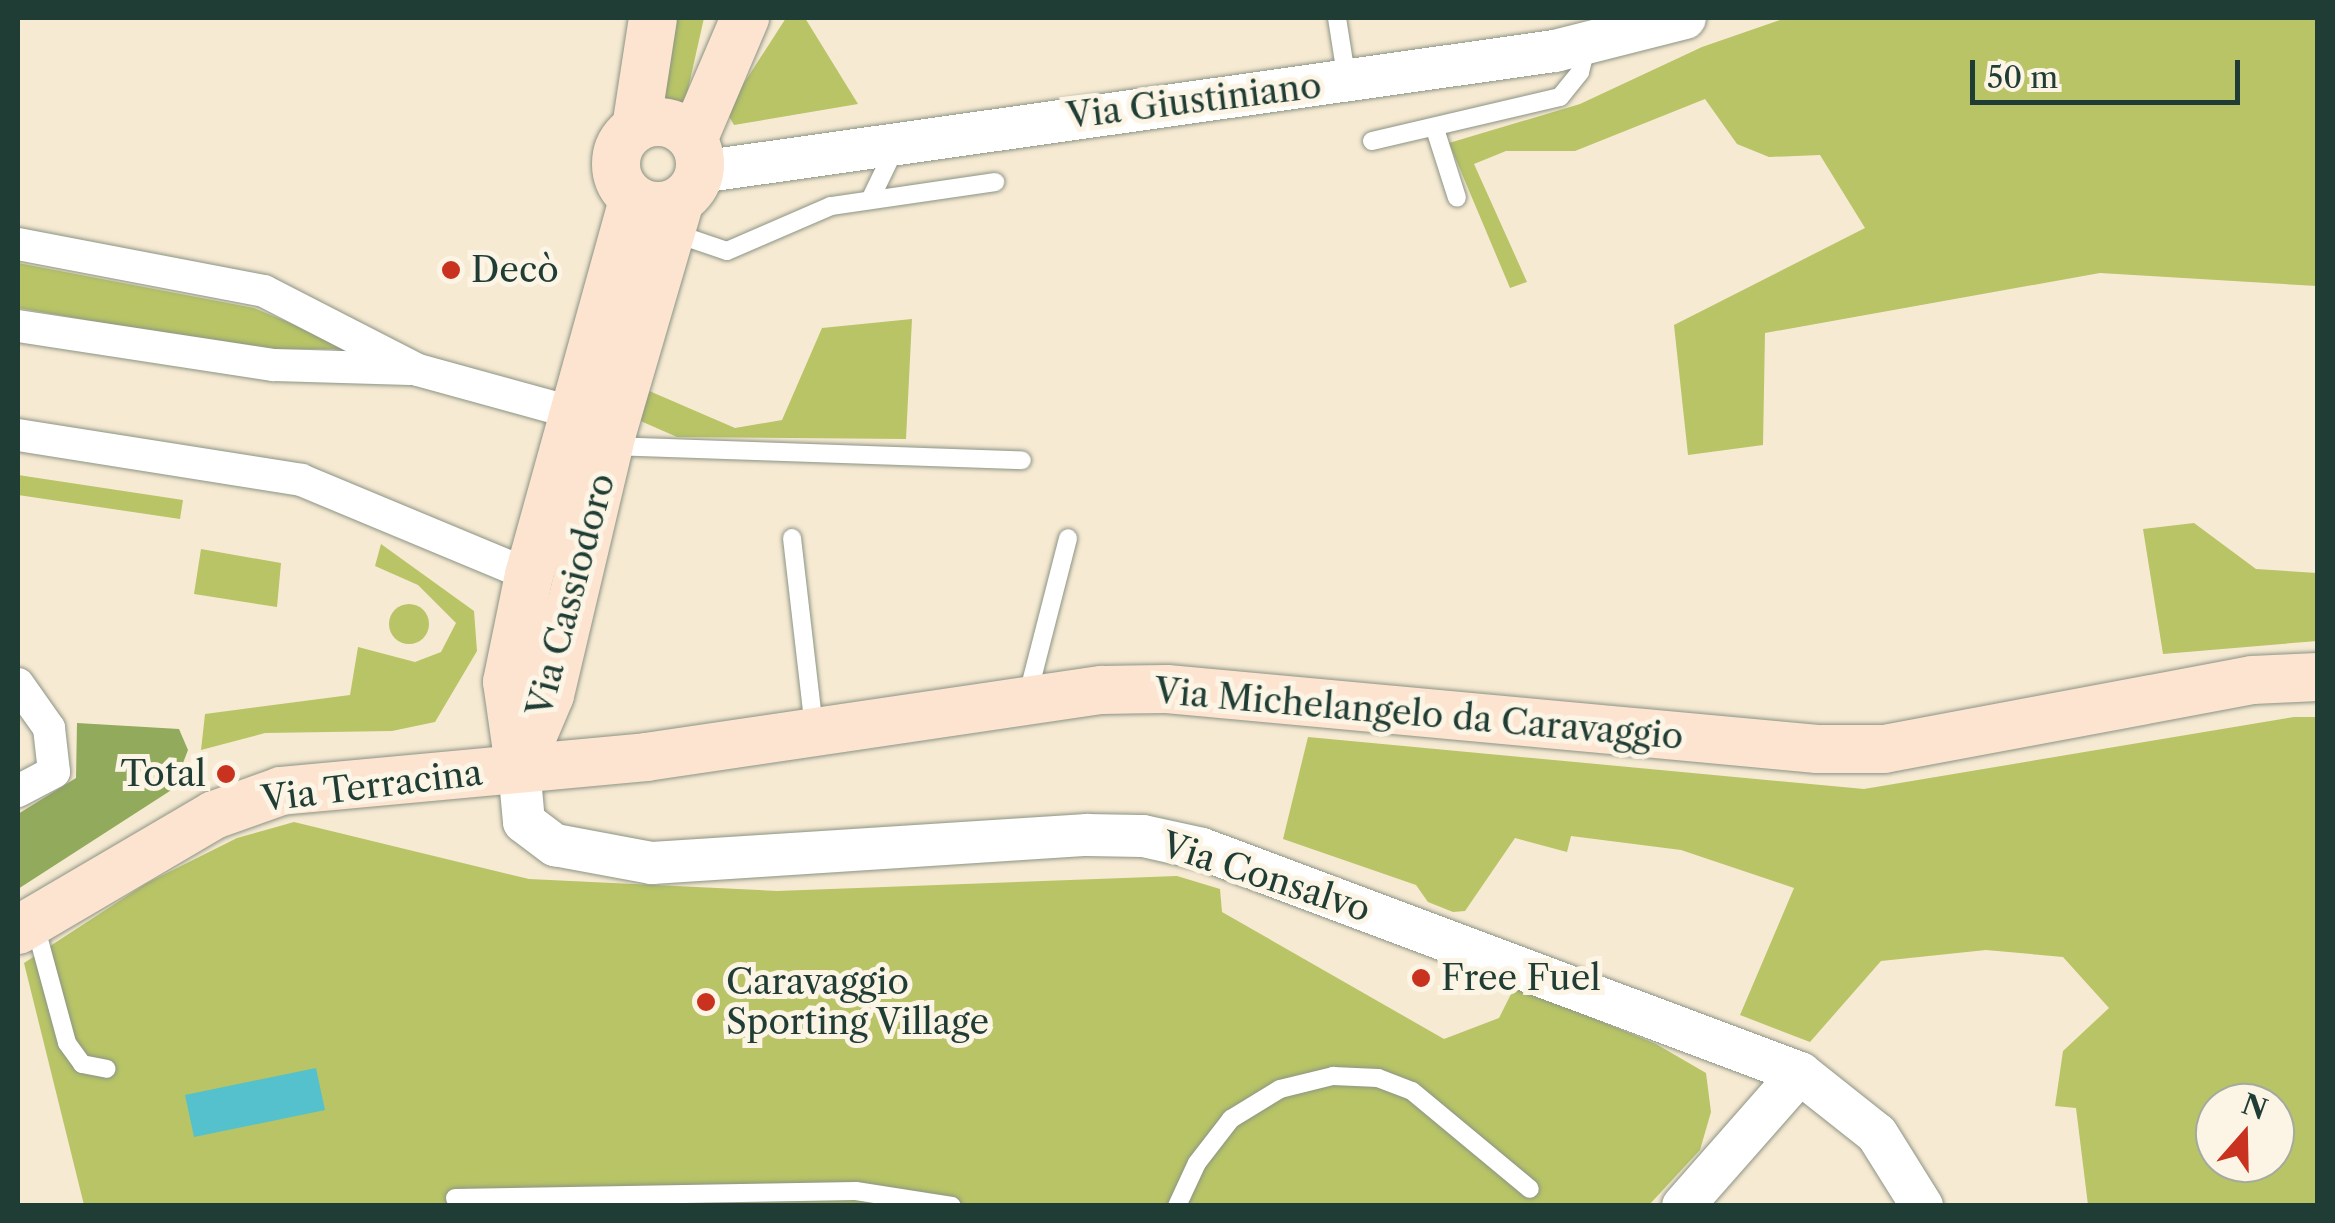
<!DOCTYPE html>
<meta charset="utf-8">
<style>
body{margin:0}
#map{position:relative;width:2335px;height:1223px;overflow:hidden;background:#f7ead3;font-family:"Libre Caslon Text",serif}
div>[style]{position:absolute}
.green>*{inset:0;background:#b8c466}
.round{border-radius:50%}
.forest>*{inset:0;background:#92aa5b}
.water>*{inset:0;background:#54c1cd}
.roads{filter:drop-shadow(0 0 2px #8b9484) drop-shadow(0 0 2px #8b9484)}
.service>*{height:18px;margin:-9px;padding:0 9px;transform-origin:9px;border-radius:9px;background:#fff}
.minor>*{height:32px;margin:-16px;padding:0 16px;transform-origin:16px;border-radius:16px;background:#fff}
.tertiary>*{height:42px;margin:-21px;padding:0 21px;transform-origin:21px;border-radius:21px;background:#fff}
.secondary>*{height:48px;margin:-24px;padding:0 24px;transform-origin:24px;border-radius:24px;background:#fde4d0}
.secondary>.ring{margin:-24px;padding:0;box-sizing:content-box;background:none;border:48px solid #fde4d0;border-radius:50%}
.dots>*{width:28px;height:28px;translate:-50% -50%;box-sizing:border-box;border:5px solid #fcf5e5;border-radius:50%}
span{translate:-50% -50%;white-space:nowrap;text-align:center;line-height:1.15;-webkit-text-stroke:10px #fcf5e5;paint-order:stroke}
.street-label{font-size:35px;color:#1f3d34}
.poi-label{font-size:35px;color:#1f3d34}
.left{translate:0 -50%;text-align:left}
.right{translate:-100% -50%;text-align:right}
.frame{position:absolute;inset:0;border:20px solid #1f3d34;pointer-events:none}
.north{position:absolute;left:2195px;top:1083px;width:100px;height:100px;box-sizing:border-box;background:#fcf5e5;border:2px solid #a4ab9e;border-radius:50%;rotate:20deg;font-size:28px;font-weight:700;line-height:40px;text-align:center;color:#1f3d34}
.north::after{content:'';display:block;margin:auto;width:35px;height:45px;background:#c8321e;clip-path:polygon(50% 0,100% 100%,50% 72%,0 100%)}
.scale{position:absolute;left:1970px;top:60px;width:270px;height:45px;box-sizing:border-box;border:5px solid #1f3d34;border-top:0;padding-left:12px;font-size:30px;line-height:35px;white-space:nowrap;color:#1f3d34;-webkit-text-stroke:8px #fcf5e5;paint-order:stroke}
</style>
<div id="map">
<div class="green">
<div style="clip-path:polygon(672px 18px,704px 18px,684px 107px,654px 101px)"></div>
<div style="clip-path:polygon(786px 18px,805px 18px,858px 104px,734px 125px,726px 111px)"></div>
<div style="clip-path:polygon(1786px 18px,2317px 18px,2317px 286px,2100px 273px,1765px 333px,1763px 445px,1688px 455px,1674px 325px,1865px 228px,1820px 155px,1769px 157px,1737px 144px,1705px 99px,1575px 151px,1506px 151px,1474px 164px,1527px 282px,1510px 288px,1449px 143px,1580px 104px,1702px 47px)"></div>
<div style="clip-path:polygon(18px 263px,254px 308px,353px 349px,252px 349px,18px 308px)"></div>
<div style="clip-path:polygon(912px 319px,906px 439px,677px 437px,636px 419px,647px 390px,735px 428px,782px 420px,822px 328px)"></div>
<div style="clip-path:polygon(18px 475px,183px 500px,180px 519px,18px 495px)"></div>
<div style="clip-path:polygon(2194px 523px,2256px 569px,2317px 573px,2317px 641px,2163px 654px,2143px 529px)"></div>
<div style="clip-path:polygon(381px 544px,474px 611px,477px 651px,435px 722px,392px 731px,265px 733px,201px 750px,205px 714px,350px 695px,358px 647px,415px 662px,441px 652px,456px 623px,418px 585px,375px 566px)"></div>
<div style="clip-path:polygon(201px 549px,281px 563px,277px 607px,194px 594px)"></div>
<div class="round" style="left:389px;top:604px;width:40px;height:40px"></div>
<div style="clip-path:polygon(evenodd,2294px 717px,2317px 717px,2317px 1205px,2088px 1205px,2076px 1108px,2055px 1106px,2063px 1051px,2109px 1008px,2063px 957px,1986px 950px,1881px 961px,1810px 1042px,1740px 1015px,1794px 888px,1681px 850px,1571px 836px,1567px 852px,1515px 838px,1465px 911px,1453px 912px,1428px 902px,1416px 885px,1283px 839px,1308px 737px,1864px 789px,2294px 717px,2215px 1103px,2275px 1103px,2275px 1163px,2215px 1163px,2215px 1103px)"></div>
<div style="clip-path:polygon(294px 822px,529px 879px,777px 891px,1177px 876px,1220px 889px,1222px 912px,1444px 1039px,1499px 1018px,1515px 986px,1656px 1044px,1706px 1073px,1711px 1112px,1700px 1150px,1649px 1205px,84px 1205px,24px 963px,147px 883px,237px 838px)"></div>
</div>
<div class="forest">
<div style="clip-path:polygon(77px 723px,179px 729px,188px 750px,173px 789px,18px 889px,18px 814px,76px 778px)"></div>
</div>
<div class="water">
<div style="clip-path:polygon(316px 1068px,325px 1110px,194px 1137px,185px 1095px)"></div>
</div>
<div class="roads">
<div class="service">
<div style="left:1337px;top:18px;width:64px;rotate:81deg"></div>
<div style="left:1435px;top:129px;width:72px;rotate:72.3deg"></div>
<div style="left:1372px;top:141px;width:193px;rotate:-13.2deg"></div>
<div style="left:1560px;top:97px;width:32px;rotate:-51deg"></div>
<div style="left:1580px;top:72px;width:29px;rotate:-76deg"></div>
<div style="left:870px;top:200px;width:60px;rotate:-64.3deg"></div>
<div style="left:671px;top:232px;width:59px;rotate:18.7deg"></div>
<div style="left:727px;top:251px;width:113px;rotate:-23.4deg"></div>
<div style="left:831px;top:206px;width:166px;rotate:-8.3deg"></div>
<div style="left:612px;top:446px;width:410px;rotate:2deg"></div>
<div style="left:792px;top:538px;width:192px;rotate:83.4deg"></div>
<div style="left:1027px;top:698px;width:165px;rotate:-75.6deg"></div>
<div style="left:35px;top:925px;width:122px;rotate:74.8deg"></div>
<div style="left:67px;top:1043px;width:26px;rotate:54deg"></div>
<div style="left:82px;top:1064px;width:25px;rotate:11deg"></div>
<div style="left:455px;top:1198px;width:401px;rotate:-1deg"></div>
<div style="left:856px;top:1191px;width:97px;rotate:8.9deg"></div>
<div style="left:1177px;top:1206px;width:47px;rotate:-65.1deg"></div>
<div style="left:1197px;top:1163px;width:56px;rotate:-52.3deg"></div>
<div style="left:1231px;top:1119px;width:57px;rotate:-31.5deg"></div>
<div style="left:1280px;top:1089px;width:55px;rotate:-13.8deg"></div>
<div style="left:1333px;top:1076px;width:45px;rotate:2.5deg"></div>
<div style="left:1378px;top:1078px;width:36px;rotate:21deg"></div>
<div style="left:1412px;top:1091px;width:153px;rotate:39.7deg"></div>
</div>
<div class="minor">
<div style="left:18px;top:244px;width:250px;rotate:10.8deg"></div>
<div style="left:264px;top:291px;width:173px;rotate:27.2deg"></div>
<div style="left:418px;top:370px;width:162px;rotate:15.4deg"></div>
<div style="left:18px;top:326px;width:259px;rotate:8.7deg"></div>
<div style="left:274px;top:365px;width:136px;rotate:1.7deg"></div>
<div style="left:18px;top:435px;width:287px;rotate:9deg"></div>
<div style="left:301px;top:480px;width:247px;rotate:22.6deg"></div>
<div style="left:18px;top:684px;width:54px;rotate:54.8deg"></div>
<div style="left:49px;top:728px;width:44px;rotate:83.5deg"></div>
<div style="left:54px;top:772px;width:41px;rotate:152.2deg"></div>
</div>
<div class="tertiary">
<div style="left:700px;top:172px;width:864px;rotate:-8.06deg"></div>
<div style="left:1555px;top:51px;width:134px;rotate:-14.2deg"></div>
<div style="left:519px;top:768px;width:54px;rotate:84.7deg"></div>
<div style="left:524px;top:822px;width:39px;rotate:37deg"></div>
<div style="left:555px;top:845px;width:99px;rotate:10.5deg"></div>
<div style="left:652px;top:863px;width:436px;rotate:-3.7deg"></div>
<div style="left:1087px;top:835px;width:56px;rotate:1deg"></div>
<div style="left:1143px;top:836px;width:60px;rotate:12.4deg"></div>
<div style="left:1202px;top:849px;width:639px;rotate:20.54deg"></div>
<div style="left:1800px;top:1073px;width:98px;rotate:38.4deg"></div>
<div style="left:1877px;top:1134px;width:85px;rotate:58deg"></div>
<div style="left:1683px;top:1206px;width:177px;rotate:-48.7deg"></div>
</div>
<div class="secondary">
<div class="ring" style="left:616px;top:122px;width:36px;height:36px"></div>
<div style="left:636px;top:128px;width:111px;rotate:-81.2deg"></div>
<div style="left:693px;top:140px;width:133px;rotate:-66.9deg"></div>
<div style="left:519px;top:765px;width:84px;rotate:-98.2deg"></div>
<div style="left:507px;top:682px;width:109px;rotate:-78.4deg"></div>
<div style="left:529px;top:575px;width:390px;rotate:-74.5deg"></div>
<div style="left:519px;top:768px;width:79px;rotate:-67deg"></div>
<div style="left:550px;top:695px;width:269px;rotate:-76.7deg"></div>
<div style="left:612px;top:433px;width:242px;rotate:-73.7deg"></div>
<div style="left:18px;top:930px;width:227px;rotate:-30.4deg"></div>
<div style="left:214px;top:815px;width:71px;rotate:-19.7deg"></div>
<div style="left:281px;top:791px;width:367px;rotate:-5.3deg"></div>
<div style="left:646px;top:757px;width:461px;rotate:-8.4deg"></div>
<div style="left:1102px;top:690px;width:65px;rotate:-0.9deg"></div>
<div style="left:1167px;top:689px;width:653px;rotate:5.27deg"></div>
<div style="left:1817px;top:749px;width:67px"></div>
<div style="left:1884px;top:749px;width:374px;rotate:-10.6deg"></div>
<div style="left:2252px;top:680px;width:66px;rotate:-2.6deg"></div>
</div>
</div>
<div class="dots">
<div style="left:451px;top:270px;background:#c8321e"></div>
<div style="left:226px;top:774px;background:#c8321e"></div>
<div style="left:1421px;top:978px;background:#c8321e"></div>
<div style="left:706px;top:1002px;background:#c8321e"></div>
</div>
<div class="street-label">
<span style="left:1194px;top:101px;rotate:-7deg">Via Giustiniano</span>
<span style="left:571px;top:595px;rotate:-75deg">Via Cassiodoro</span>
<span style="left:1419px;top:714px;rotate:5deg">Via Michelangelo da Caravaggio</span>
<span style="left:372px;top:786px;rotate:-7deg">Via Terracina</span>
<span style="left:1266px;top:877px;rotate:18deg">Via Consalvo</span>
</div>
<div class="poi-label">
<span class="left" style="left:471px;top:270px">Decò</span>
<span class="right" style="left:206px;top:774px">Total</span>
<span class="left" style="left:1441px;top:978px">Free Fuel</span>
<span class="left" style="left:726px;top:1002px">Caravaggio<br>Sporting Village</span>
</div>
<div class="frame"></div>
<div class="north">N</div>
<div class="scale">50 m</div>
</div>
